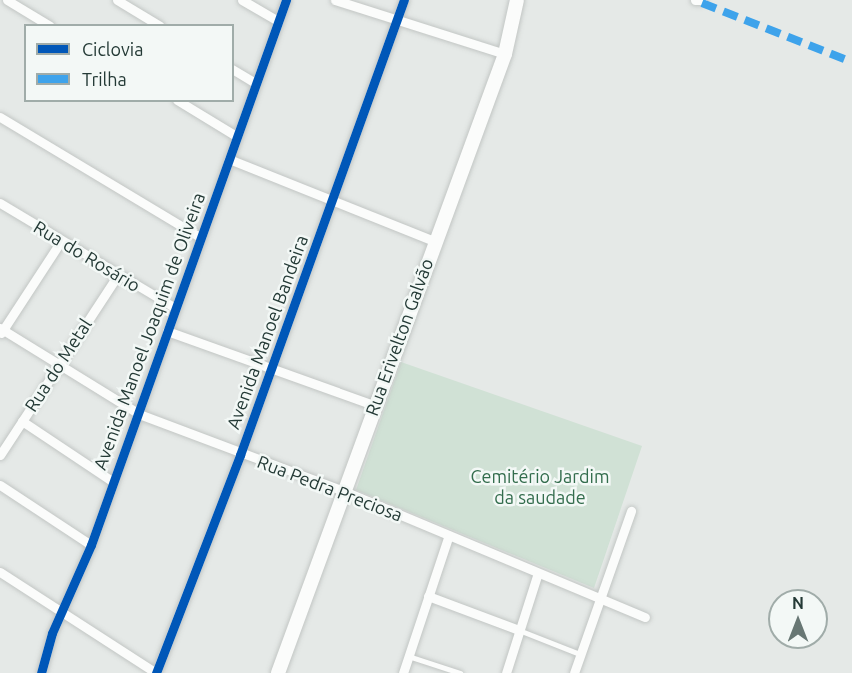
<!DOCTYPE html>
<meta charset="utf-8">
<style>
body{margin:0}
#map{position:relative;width:852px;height:673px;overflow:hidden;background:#e5e9e7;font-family:Ubuntu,sans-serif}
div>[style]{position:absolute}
.green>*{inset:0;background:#d0e1d5}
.roads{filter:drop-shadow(0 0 2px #c2c6c4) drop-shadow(0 0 2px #c2c6c4)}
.lane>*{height:4.5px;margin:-2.25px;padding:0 2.25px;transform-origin:2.25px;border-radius:2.25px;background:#fbfcfb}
.street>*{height:9px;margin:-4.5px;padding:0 4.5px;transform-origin:4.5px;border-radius:4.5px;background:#fbfcfb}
.secondary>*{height:14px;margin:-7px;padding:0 7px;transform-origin:7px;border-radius:7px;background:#fbfcfb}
.quiet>*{height:8px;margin-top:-4px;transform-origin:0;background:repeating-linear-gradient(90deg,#3ea3eb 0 15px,transparent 0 23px)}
.cycleway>*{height:9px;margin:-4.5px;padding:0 4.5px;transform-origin:4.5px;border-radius:4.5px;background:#0057b8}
span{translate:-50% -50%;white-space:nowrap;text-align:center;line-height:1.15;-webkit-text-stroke:5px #f3f8f6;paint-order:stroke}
.street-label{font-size:18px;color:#243a36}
.park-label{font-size:18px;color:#336d4d}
.legend{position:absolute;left:24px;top:24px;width:210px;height:78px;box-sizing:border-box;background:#f3f8f6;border:2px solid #a0aca9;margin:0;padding:8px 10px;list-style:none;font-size:18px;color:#243a36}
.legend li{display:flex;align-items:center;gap:12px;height:30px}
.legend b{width:30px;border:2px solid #a0aca9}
.north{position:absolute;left:768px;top:589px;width:60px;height:60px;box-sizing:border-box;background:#f3f8f6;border:2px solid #a0aca9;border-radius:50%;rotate:0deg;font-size:16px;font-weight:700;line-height:24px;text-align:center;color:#243a36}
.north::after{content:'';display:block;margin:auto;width:21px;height:27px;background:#687774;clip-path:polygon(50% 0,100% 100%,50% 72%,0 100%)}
</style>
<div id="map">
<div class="green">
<div style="clip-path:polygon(401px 362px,642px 446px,594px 588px,356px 490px)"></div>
</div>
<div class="roads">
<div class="lane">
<div style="left:519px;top:630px;width:66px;rotate:21.5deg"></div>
<div style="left:408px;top:656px;width:55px;rotate:18.1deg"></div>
</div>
<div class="street">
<div style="left:7px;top:0;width:50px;rotate:31.2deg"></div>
<div style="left:117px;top:0;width:50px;rotate:31.2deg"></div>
<div style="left:242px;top:0;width:42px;rotate:30.3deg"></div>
<div style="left:335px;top:0;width:178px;rotate:17.6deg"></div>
<div style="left:695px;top:0;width:7px"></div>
<div style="left:232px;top:69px;width:26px;rotate:31deg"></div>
<div style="left:177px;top:100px;width:69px;rotate:31.4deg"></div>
<div style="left:0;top:117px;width:233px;rotate:31deg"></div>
<div style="left:229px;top:159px;width:221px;rotate:21.8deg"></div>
<div style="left:0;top:203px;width:203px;rotate:30.9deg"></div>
<div style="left:0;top:328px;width:163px;rotate:31.7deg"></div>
<div style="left:139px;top:414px;width:221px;rotate:20.6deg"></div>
<div style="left:346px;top:492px;width:324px;rotate:22.7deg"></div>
<div style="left:167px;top:331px;width:220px;rotate:19.7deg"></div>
<div style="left:1px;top:333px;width:110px;rotate:-56.9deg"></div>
<div style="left:22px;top:421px;width:108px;rotate:33.7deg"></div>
<div style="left:0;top:455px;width:214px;rotate:-56.8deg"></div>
<div style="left:0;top:485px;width:109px;rotate:33.4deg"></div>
<div style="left:0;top:572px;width:186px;rotate:32.9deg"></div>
<div style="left:428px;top:596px;width:97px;rotate:20.5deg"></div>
<div style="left:41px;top:673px;width:41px;rotate:-74.6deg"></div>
<div style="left:52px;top:633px;width:96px;rotate:-66.1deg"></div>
<div style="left:91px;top:545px;width:579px;rotate:-70.31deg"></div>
<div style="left:156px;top:673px;width:234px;rotate:-68.9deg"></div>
<div style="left:240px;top:455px;width:484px;rotate:-70.2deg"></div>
<div style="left:403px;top:673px;width:145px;rotate:-71.6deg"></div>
<div style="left:506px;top:673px;width:105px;rotate:-72.3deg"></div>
<div style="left:574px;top:673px;width:172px;rotate:-70.6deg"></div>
</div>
<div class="secondary">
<div style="left:278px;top:673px;width:659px;rotate:-69.86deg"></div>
<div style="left:505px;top:54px;width:55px;rotate:-77.5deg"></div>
</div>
</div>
<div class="quiet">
<div style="left:702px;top:3px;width:161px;rotate:21.5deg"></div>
</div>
<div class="cycleway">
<div style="left:41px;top:673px;width:41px;rotate:-74.6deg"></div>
<div style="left:52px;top:633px;width:96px;rotate:-66.1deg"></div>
<div style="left:91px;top:545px;width:579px;rotate:-70.31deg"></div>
<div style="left:156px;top:673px;width:234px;rotate:-68.9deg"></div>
<div style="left:240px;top:455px;width:484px;rotate:-70.2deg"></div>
</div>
<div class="street-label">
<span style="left:87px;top:256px;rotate:31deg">Rua do Rosário</span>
<span style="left:149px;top:331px;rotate:-70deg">Avenida Manoel Joaquim de Oliveira</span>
<span style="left:267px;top:332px;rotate:-70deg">Avenida Manoel Bandeira</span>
<span style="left:399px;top:337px;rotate:-70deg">Rua Erivelton Galvão</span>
<span style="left:58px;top:365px;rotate:-57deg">Rua do Metal</span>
<span style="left:330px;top:488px;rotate:21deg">Rua Pedra Preciosa</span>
</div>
<div class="park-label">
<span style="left:540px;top:487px">Cemitério Jardim<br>da saudade</span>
</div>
<ul class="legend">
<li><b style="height:8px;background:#0057b8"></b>Ciclovia</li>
<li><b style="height:8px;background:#3ea3eb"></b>Trilha</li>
</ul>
<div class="north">N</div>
</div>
